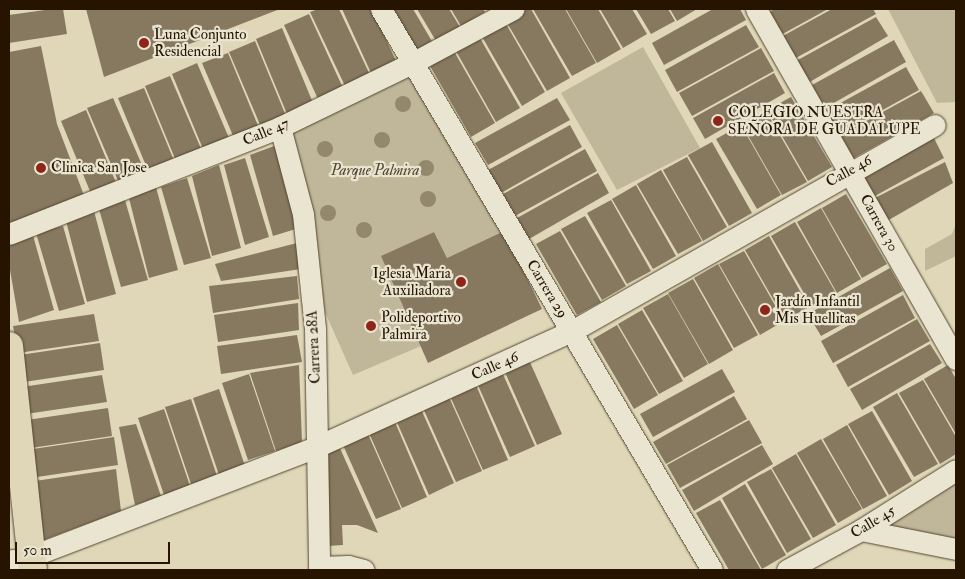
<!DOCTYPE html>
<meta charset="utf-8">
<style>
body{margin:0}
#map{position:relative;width:965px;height:579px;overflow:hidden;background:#dfd7b8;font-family:"IM FELL Double Pica",serif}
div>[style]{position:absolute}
.green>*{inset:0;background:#c0b699}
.building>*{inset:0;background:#867960}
.roads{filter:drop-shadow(0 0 1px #54452e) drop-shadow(0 0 1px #54452e)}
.street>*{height:21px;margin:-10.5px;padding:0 10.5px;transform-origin:10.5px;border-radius:10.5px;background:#eae5d1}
.primary>*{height:28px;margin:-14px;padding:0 14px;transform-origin:14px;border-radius:14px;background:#dfd7b8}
.trees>*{width:16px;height:16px;margin:-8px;border-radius:50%;background:#93876c}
.dots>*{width:14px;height:14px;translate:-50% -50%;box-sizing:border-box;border:2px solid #eae5d1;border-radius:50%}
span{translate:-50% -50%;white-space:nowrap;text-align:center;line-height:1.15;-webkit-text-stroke:4.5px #eae5d1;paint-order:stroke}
.poi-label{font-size:15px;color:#261400}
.left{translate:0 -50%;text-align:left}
.right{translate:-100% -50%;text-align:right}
.street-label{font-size:15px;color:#261400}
.park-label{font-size:15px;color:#54452e;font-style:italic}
.frame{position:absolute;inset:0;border:10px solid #261400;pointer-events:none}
.scale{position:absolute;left:15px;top:542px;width:155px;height:22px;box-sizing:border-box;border:2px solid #261400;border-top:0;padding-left:6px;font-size:15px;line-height:18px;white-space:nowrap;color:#261400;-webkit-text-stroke:4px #eae5d1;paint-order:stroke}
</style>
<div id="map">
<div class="green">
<div style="clip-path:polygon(888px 9px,956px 9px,956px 102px,937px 103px)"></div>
<div style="clip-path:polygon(643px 47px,700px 148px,617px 190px,561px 93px)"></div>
<div style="clip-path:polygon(412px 63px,504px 231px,447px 258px,434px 232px,382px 256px,421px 346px,353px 375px,313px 285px,280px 127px)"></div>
<div style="clip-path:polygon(956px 224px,956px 256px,925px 271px,925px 249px,952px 234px)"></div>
<div style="clip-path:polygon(956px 477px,956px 543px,876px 526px)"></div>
</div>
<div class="building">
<div style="clip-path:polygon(52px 9px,63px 9px,67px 34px,9px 43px,9px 15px)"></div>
<div style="clip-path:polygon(86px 9px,280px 9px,104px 77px)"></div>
<div style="clip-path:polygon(318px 9px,339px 9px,370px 75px,345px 86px,310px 12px)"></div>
<div style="clip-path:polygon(342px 9px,372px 9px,396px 61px,371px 73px)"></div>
<div style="clip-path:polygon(392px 9px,413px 9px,433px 43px,416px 52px)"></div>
<div style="clip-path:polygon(417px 9px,449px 9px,460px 27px,436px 41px)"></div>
<div style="clip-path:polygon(451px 9px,483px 9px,485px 12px,461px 26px)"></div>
<div style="clip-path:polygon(527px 9px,531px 9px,570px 78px,547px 91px,506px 21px)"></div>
<div style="clip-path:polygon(533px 9px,565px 9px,596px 63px,572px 76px)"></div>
<div style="clip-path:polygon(566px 9px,598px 9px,621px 49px,597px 63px)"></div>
<div style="clip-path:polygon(600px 9px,632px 9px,647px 34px,623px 48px)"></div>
<div style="clip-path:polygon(636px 9px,668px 9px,675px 21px,651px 34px)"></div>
<div style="clip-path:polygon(670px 9px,697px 9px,677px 21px)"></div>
<div style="clip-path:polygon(713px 9px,740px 9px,746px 20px,664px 65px,652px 43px)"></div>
<div style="clip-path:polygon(775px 9px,828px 9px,779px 36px,767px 13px)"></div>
<div style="clip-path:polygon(832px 9px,873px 9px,876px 14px,794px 59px,781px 37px)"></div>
<div style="clip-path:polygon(309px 14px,343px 88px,318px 99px,284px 25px)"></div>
<div style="clip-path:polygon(876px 17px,888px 36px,808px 83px,796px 61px)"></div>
<div style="clip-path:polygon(505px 22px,545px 92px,522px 106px,481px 35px)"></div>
<div style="clip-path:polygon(746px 25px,759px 47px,677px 92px,665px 70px)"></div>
<div style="clip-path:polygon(282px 28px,313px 103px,287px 114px,256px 39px)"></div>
<div style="clip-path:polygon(480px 38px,520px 108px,496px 122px,456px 51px)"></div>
<div style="clip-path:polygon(894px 40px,906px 62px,825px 108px,812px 85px)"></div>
<div style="clip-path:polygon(255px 41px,286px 116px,261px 127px,229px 52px)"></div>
<div style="clip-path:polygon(41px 46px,57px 124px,85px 198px,9px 228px,9px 52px)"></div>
<div style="clip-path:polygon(761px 48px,774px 71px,692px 116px,679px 93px)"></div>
<div style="clip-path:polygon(228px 53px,259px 128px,234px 138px,202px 63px)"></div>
<div style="clip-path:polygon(455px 53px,495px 123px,471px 137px,430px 66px)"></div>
<div style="clip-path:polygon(197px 63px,229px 138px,203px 149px,172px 74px)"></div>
<div style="clip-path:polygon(906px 67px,919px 90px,837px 135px,824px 112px)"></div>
<div style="clip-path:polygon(774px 73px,785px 93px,705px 139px,693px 118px)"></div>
<div style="clip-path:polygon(170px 76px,202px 151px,176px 161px,145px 86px)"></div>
<div style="clip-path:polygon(144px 88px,175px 163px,149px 173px,118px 98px)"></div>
<div style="clip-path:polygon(921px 91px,934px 113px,852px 159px,839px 136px)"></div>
<div style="clip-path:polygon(791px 97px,832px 167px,808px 181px,767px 110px)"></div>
<div style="clip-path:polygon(113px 98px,145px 172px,119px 183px,87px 108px)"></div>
<div style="clip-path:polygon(557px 98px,570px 120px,488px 165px,475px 143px)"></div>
<div style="clip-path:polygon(86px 110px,117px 185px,92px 196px,61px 121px)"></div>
<div style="clip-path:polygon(766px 111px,807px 182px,782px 195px,742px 125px)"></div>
<div style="clip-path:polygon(570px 125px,582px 147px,501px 193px,488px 170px)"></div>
<div style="clip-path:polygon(741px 125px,781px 195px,757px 209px,716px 139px)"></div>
<div style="clip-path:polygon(933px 136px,944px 158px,873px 197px,860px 175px)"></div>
<div style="clip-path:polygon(712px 142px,752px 213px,729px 226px,688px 155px)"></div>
<div style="clip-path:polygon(277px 145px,299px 228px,273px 236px,250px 155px)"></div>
<div style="clip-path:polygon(585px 149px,597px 171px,515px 216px,503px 194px)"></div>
<div style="clip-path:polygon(687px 157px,727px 227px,703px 241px,663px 170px)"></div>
<div style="clip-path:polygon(245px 158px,269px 237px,245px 245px,224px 165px)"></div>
<div style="clip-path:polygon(945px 162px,953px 183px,887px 221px,875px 198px)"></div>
<div style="clip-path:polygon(219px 165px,241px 248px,212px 256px,192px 176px)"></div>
<div style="clip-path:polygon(661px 170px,702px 241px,678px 254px,637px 184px)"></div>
<div style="clip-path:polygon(598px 173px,609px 193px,529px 239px,517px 218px)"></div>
<div style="clip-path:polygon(187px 178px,211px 258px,184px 265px,161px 187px)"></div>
<div style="clip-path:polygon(636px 185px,676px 256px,653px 269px,612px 199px)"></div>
<div style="clip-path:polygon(156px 187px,178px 270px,149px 278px,129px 198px)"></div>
<div style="clip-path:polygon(846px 194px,887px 264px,862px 278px,822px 208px)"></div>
<div style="clip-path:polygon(125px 200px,148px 280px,121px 287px,99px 209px)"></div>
<div style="clip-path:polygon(611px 200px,651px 271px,627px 284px,587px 213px)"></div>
<div style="clip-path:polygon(821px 208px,861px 279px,837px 293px,797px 222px)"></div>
<div style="clip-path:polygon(94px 211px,116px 294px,87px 302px,66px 221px)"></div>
<div style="clip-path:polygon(585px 216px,626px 286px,602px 300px,561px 229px)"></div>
<div style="clip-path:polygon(795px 222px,836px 293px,812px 307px,771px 236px)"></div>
<div style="clip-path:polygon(63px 226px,85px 304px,59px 311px,36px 233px)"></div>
<div style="clip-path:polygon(504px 231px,542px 309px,428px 363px,381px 256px,434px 232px,447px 258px)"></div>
<div style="clip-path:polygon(560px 231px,601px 302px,577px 315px,536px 244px)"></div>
<div style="clip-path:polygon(32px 232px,54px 310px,19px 322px,9px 264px,9px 243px)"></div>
<div style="clip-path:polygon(769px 236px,809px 307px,785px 320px,745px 250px)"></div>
<div style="clip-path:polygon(297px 243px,301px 269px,221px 281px,215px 264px)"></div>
<div style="clip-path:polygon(744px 251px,784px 321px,760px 335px,719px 264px)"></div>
<div style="clip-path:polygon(718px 264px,758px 335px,734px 348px,694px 278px)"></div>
<div style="clip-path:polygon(890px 268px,903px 291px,821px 336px,808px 314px)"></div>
<div style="clip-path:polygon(297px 276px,299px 299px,213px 313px,209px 286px)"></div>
<div style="clip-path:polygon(693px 279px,733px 350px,709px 364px,668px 293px)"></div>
<div style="clip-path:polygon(668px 294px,708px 364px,684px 378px,643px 308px)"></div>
<div style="clip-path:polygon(903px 295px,915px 318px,833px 363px,821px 341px)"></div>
<div style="clip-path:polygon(298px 303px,299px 330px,218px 342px,214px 315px)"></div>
<div style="clip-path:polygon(642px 310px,683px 381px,659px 394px,618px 324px)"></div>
<div style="clip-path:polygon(94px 314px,99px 341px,18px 353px,13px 326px)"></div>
<div style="clip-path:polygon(917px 319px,930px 341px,848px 387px,836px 365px)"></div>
<div style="clip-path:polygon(617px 325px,658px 395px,634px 409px,593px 339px)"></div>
<div style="clip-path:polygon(297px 335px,302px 362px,221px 374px,217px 346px)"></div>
<div style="clip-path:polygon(100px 343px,104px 370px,24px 382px,20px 355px)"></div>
<div style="clip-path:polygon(930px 344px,942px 363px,862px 410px,850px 389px)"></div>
<div style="clip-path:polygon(529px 360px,562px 434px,537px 445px,504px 370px)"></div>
<div style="clip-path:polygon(299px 365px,302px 442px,276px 451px,250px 373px)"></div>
<div style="clip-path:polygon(948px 365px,956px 379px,956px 434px,924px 379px)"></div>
<div style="clip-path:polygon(722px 369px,735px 392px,653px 437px,640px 414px)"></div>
<div style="clip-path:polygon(502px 372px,535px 446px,510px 457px,477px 383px)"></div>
<div style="clip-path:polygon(249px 374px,275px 451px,248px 460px,222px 383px)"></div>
<div style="clip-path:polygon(102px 375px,107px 402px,26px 414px,22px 387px)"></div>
<div style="clip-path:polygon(923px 380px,956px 437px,956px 454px,940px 464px,899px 393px)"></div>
<div style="clip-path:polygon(476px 385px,508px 460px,483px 470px,450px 396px)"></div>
<div style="clip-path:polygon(219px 389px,245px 466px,219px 475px,193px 398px)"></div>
<div style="clip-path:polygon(897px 393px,938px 464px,914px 477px,873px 407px)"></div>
<div style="clip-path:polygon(734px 396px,747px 419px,666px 464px,653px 442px)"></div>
<div style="clip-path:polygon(449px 397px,482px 471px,456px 482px,423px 408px)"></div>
<div style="clip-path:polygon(191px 399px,217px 476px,191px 484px,165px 407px)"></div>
<div style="clip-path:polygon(108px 408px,112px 436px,31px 448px,27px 420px)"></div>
<div style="clip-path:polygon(164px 409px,190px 486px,164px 495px,138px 418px)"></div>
<div style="clip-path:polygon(421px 409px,454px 483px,429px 495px,396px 420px)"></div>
<div style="clip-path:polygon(872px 411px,912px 481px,889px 495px,848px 424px)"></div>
<div style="clip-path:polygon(749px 420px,762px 443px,680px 488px,667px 465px)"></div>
<div style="clip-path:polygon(395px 422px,427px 497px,402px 508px,369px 433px)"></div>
<div style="clip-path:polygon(136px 424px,161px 496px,135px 505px,119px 427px)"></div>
<div style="clip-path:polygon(847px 425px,887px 496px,863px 509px,823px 439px)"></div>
<div style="clip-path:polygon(368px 434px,401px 509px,376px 519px,343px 445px)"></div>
<div style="clip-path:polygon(114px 437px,118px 465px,37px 477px,33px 449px)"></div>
<div style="clip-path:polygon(821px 439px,862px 509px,838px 523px,797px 453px)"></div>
<div style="clip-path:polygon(762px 445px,773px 464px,694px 511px,682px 490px)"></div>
<div style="clip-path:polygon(339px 446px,378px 533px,357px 525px,342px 525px,343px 545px,328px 546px,324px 453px)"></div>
<div style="clip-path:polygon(796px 454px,836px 525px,813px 538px,772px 468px)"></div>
<div style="clip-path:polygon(116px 469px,121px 511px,41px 541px,35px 481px)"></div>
<div style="clip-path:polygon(771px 469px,811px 539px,787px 553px,747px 482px)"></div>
<div style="clip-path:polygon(745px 484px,786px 555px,762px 569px,722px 498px)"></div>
<div style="clip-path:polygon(720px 500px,761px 570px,729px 570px,696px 513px)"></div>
</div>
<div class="roads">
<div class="street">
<div style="left:381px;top:9px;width:651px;rotate:59.46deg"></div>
<div style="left:756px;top:9px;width:403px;rotate:60.3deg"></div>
<div style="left:280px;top:127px;width:90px;rotate:75.2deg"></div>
<div style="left:303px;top:214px;width:116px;rotate:84deg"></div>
<div style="left:315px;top:329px;width:241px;rotate:89deg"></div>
<div style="left:9px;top:234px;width:291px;rotate:-21.5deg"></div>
<div style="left:280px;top:127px;width:147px;rotate:-25.9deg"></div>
<div style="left:412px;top:63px;width:115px;rotate:-28.1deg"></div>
<div style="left:861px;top:530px;width:97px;rotate:11.3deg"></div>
<div style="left:32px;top:556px;width:306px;rotate:-21deg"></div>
<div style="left:318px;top:446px;width:279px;rotate:-24.4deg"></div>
<div style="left:572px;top:331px;width:417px;rotate:-29.6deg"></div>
<div style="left:9px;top:561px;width:4px;rotate:-14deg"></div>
<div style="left:319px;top:567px;width:29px;rotate:-2deg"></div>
<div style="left:348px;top:566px;width:16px;rotate:14deg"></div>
<div style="left:787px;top:570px;width:84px;rotate:-28.4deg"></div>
<div style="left:861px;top:530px;width:112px;rotate:-32.3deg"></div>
</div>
<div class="primary">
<div style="left:9px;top:346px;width:225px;rotate:83.9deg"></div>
</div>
</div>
<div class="trees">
<div style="left:403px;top:104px"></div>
<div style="left:382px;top:140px"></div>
<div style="left:325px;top:149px"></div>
<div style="left:426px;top:168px"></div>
<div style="left:428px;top:199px"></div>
<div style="left:328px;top:213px"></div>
<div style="left:364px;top:230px"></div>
</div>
<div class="dots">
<div style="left:144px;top:43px;background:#8f2418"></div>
<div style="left:718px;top:121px;background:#8f2418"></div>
<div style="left:41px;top:168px;background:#8f2418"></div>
<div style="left:461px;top:282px;background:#8f2418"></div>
<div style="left:765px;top:310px;background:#8f2418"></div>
<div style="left:371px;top:326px;background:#8f2418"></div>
</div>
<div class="poi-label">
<span class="left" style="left:154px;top:43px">Luna Conjunto<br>Residencial</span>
<span class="left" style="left:728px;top:121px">COLEGIO NUESTRA<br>SEÑORA DE GUADALUPE</span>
<span class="left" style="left:51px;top:168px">Clinica San Jose</span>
<span class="right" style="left:451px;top:282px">Iglesia Maria<br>Auxiliadora</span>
<span class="left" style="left:775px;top:310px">Jardín Infantil<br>Mis Huellitas</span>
<span class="left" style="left:381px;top:326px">Polideportivo<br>Palmira</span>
</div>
<div class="street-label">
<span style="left:266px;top:132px;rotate:-23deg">Calle 47</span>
<span style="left:849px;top:171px;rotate:-29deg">Calle 46</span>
<span style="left:879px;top:223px;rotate:61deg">Carrera 30</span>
<span style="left:547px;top:289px;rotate:59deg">Carrera 29</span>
<span style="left:314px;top:347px;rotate:-93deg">Carrera 28A</span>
<span style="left:495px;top:366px;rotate:-24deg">Calle 46</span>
<span style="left:873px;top:522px;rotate:-31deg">Calle 45</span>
</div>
<div class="park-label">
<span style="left:375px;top:171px">Parque Palmira</span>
</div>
<div class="frame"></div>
<div class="scale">50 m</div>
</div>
